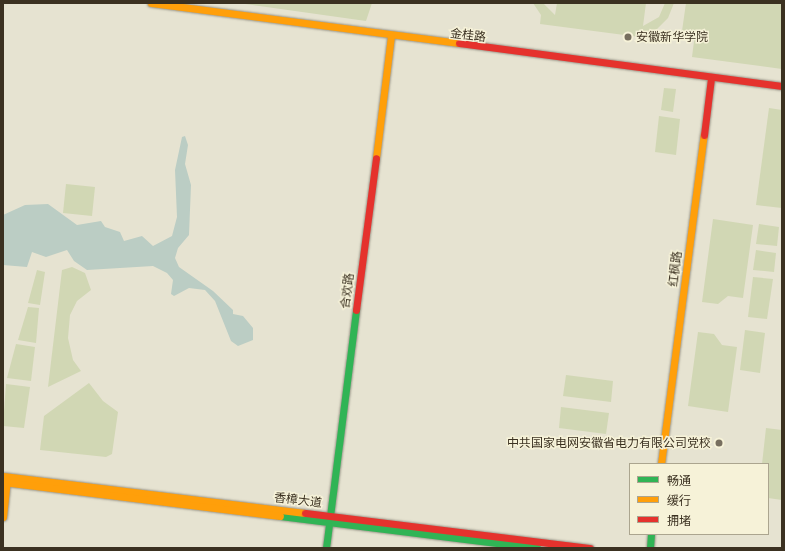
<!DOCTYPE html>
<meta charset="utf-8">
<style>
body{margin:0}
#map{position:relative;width:785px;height:551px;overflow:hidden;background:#e6e3d1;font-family:"Libre Baskerville","Noto Sans SC",serif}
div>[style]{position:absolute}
.green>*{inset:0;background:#d1d7b4}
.water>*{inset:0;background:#bbcdc4}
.roads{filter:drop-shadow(0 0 1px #9b978a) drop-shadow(0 0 1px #9b978a)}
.fast>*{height:7px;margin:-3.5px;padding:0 3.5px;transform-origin:3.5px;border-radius:3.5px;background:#30b455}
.slow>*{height:7px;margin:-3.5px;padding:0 3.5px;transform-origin:3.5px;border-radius:3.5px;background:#ff9f0a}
.jam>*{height:7px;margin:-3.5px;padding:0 3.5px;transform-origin:3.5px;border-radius:3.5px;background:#e5322d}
.dots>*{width:11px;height:11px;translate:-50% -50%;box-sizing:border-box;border:2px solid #f6f2d8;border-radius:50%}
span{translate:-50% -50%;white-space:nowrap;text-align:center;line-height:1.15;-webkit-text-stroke:3px #f6f2d8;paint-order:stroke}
.street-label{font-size:12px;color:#3b3121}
.poi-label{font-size:12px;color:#3b3121}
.left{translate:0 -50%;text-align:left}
.right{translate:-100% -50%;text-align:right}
.frame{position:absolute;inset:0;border:4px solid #3b3121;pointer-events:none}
.legend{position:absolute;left:629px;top:463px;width:140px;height:72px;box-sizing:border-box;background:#f6f2d8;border:1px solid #aba58f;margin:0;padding:5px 7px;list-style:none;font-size:12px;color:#3b3121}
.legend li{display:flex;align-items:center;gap:8px;height:20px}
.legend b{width:20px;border:1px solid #aba58f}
</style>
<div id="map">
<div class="green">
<div style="clip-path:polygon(238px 3px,372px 3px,366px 21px)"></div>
<div style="clip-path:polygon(533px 3px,543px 3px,555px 15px,557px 3px,646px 3px,643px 26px,659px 17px,665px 3px,674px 3px,668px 18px,656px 30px,655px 39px,540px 24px,541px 15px)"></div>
<div style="clip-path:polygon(686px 3px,782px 3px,782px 69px,692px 57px,695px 33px,682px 31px)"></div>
<div style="clip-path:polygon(664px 88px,676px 89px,673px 112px,661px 110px)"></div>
<div style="clip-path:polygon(769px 108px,782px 110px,782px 208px,756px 205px)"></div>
<div style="clip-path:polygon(659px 116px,680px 119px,676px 155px,655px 152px)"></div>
<div style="clip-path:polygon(66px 184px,95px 187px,92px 216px,63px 213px)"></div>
<div style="clip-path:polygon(713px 219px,753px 225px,743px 298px,728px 296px,718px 304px,702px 302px)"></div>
<div style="clip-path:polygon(759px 224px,779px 227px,777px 246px,756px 244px)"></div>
<div style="clip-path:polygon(756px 250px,776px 253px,774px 272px,753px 270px)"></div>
<div style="clip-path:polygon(72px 267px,85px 273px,91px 290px,77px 301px,70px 315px,68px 338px,73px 360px,81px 371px,48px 387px,62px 270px)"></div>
<div style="clip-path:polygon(37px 270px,45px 272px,40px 305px,28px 303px)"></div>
<div style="clip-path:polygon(753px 277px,773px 279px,767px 319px,748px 317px)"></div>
<div style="clip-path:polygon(28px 307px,39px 308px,36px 343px,18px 340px)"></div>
<div style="clip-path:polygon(745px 330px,765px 333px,760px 373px,740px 370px)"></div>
<div style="clip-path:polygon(698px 332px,714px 334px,722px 345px,737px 347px,728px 412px,688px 406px)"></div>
<div style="clip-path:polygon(16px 344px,35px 347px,31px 381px,7px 378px)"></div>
<div style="clip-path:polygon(566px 375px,613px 381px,611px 402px,563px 396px)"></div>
<div style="clip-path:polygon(89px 383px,103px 401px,118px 412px,112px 454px,106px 457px,40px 450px,44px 416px)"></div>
<div style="clip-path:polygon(6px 384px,30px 387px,24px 428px,3px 426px)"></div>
<div style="clip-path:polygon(561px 407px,609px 413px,606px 434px,559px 428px)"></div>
<div style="clip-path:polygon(766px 428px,782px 430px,782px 500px,768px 498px,768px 464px,762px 464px)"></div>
</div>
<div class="water">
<div style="clip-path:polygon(185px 136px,188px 145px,185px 164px,191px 185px,189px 235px,178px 248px,175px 258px,179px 267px,213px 291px,233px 310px,233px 314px,243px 316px,253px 328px,253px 340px,238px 346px,231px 341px,215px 301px,205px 290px,189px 288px,174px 296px,171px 294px,173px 280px,167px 273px,153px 266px,87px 270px,74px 261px,67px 250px,46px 257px,32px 252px,27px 267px,3px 265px,3px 215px,25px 205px,48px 204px,77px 225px,101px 221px,105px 227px,120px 232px,124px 241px,142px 236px,153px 246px,172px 236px,177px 217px,175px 170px,182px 137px)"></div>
</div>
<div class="roads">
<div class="fast">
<div style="left:280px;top:516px;width:259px;rotate:7.1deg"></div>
<div style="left:326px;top:548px;width:240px;rotate:-82.8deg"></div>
<div style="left:650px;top:548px;width:14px;rotate:-86deg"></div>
</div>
<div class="slow">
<div style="left:151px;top:3px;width:311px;rotate:7.4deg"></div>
<div style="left:376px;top:158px;width:123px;rotate:-83deg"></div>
<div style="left:661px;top:464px;width:332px;rotate:-82.6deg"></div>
<div style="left:3px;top:476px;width:304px;rotate:7deg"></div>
<div style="left:3px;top:482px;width:279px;rotate:7deg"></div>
<div style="left:3px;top:517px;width:38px;rotate:-84deg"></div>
</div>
<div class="jam">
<div style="left:459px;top:43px;width:326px;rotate:7.6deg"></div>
<div style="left:704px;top:135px;width:57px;rotate:-83deg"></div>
<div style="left:356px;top:310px;width:153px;rotate:-82.5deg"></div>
<div style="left:305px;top:513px;width:287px;rotate:7deg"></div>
</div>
</div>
<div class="dots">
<div style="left:628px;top:37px;background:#776f5f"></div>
<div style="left:719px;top:443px;background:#776f5f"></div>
</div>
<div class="street-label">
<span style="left:468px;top:35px;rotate:7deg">金桂路</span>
<span style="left:675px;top:269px;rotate:-83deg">红枫路</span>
<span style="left:347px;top:291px;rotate:-83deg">合欢路</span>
<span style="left:298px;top:500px;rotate:7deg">香樟大道</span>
</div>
<div class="poi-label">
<span class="left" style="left:636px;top:37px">安徽新华学院</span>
<span class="right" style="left:711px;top:443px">中共国家电网安徽省电力有限公司党校</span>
</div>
<div class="frame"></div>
<ul class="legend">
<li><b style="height:5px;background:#30b455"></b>畅通</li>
<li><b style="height:5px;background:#ff9f0a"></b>缓行</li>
<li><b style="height:5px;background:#e5322d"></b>拥堵</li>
</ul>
</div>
